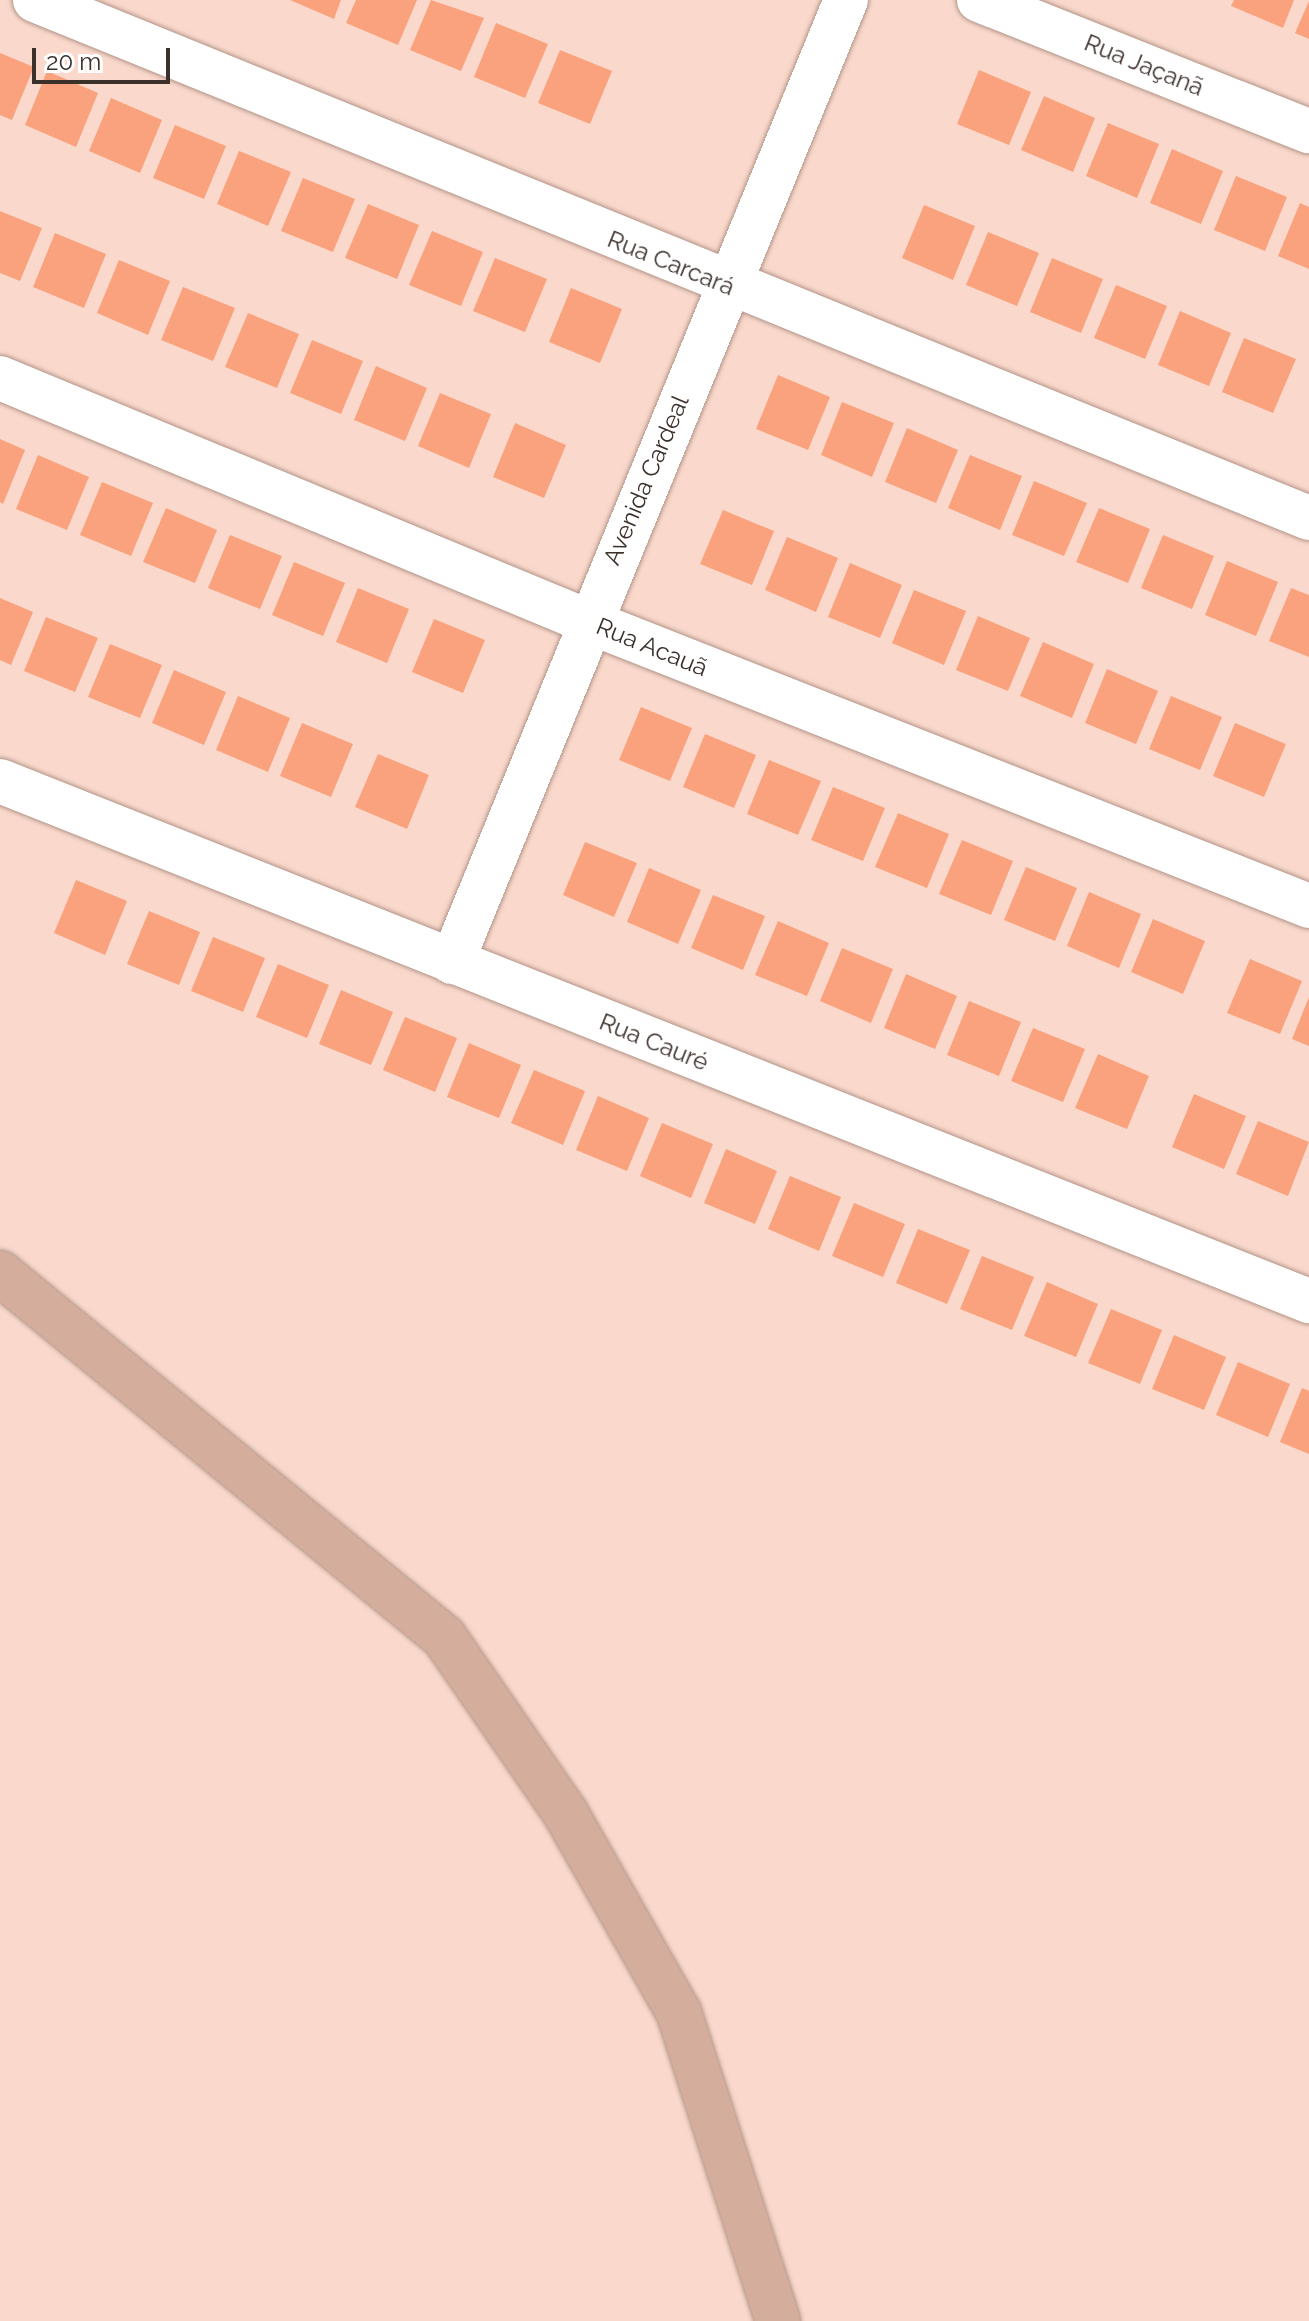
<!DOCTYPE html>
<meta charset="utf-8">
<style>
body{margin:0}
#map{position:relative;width:1309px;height:2321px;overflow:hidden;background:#fad9cc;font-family:Raleway,sans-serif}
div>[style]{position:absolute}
.building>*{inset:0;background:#faa27d}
.roads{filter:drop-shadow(0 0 2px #b29488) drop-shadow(0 0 2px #b29488)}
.minor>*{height:44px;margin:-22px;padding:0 22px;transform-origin:22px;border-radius:22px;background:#fff}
.major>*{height:44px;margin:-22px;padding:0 22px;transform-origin:22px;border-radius:22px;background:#d4ad9d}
span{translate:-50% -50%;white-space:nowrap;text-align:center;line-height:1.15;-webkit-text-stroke:6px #fff;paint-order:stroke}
.street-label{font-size:24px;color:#3c302b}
.scale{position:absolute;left:32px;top:48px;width:138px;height:36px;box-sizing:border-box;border:4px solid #3c302b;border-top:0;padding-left:10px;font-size:24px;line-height:28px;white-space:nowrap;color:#3c302b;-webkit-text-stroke:6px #fff;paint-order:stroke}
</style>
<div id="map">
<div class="building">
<div style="clip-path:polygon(290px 0,341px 0,334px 19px)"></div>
<div style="clip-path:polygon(356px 0,417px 0,398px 45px,346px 23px)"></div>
<div style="clip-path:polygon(431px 0,484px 18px,461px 71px,410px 50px)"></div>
<div style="clip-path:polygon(1234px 0,1294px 0,1283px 28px,1231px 6px)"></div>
<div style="clip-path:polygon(1309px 1px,1309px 39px,1295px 33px)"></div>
<div style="clip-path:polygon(496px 23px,548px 44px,525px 98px,474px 77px)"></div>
<div style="clip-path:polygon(560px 50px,612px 71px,590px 124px,538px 103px)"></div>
<div style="clip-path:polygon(0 53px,34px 67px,12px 120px,0 115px)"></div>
<div style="clip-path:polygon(979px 70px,1031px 92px,1009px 145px,957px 124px)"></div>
<div style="clip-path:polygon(47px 71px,98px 93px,76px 147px,25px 125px)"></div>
<div style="clip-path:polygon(1044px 96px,1095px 118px,1073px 172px,1021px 150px)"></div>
<div style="clip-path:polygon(111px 98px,162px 120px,140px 173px,89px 151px)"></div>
<div style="clip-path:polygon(1108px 123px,1159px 144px,1137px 198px,1086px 176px)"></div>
<div style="clip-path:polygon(175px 125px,226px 146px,204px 199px,153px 178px)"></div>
<div style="clip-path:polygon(1172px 149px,1223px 171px,1201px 224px,1150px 203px)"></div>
<div style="clip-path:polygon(239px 151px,291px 172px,268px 226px,217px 204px)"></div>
<div style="clip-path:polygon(1236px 176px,1287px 197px,1265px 251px,1214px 230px)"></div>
<div style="clip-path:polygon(303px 178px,355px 199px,333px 252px,281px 231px)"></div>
<div style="clip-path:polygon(1300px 203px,1309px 207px,1309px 269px,1278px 256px)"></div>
<div style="clip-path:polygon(368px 204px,419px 225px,397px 279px,345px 258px)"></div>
<div style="clip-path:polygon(924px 205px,975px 226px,953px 280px,902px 258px)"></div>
<div style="clip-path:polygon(0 211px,42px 228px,20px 281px,0 273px)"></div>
<div style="clip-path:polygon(432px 231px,483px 252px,461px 306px,409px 285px)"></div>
<div style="clip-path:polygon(988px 232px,1039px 253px,1017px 306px,966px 285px)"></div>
<div style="clip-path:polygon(55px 233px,106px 254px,84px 308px,33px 287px)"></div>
<div style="clip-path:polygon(495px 258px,547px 279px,525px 332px,473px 311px)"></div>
<div style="clip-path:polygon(1052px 258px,1103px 279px,1081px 333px,1030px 312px)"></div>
<div style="clip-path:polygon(119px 260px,170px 281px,148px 335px,97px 313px)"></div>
<div style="clip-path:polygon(1116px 285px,1167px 306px,1145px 359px,1094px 338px)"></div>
<div style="clip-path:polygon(183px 287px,235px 308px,213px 361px,161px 340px)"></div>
<div style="clip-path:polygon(571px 288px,622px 309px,600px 363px,549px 342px)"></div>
<div style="clip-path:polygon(1180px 311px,1231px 333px,1209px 386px,1158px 365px)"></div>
<div style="clip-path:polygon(248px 313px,299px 334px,277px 388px,225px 367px)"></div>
<div style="clip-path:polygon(1244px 338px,1296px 359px,1273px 413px,1222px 392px)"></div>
<div style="clip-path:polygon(312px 340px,363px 361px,341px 414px,290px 393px)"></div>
<div style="clip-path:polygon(376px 366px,427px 388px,405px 441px,354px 420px)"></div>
<div style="clip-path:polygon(778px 375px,830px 397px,808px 450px,756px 429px)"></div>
<div style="clip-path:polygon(440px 393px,491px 414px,469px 468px,418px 446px)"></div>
<div style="clip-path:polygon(842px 402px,894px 423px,872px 477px,821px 455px)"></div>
<div style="clip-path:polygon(515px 423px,566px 445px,544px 498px,493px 477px)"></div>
<div style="clip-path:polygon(907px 428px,958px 450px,936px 503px,885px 482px)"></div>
<div style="clip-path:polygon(0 439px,25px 450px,3px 504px,0 502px)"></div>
<div style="clip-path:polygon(38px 455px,89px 477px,67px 530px,16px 509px)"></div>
<div style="clip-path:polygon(970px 455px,1022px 476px,1000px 530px,948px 508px)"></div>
<div style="clip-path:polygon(1034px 481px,1087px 503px,1064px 556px,1012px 535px)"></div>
<div style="clip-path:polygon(102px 482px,153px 503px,131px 556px,80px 535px)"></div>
<div style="clip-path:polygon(166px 508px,217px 530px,195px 583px,143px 562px)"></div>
<div style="clip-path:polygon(1099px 508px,1150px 529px,1128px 583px,1076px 562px)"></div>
<div style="clip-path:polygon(723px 510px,774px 531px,752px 585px,700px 564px)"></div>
<div style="clip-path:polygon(230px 535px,282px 556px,260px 609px,208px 588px)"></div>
<div style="clip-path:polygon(1163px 535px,1214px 556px,1192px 609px,1141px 588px)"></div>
<div style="clip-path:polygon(787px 537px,838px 558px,816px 612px,765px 590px)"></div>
<div style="clip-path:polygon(1227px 561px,1278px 582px,1256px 636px,1205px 615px)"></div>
<div style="clip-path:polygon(294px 562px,345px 583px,323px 636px,272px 615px)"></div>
<div style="clip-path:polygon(850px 563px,902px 585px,880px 638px,828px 617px)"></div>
<div style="clip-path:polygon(358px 588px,409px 609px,387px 663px,336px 642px)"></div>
<div style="clip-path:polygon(1291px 588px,1309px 595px,1309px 657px,1269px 641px)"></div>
<div style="clip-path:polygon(914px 590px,966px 611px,944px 665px,892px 643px)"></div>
<div style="clip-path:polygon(0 598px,33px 612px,11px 665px,0 660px)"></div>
<div style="clip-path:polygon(978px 616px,1030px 638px,1008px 691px,956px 670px)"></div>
<div style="clip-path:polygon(46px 617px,98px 638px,75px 692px,24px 671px)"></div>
<div style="clip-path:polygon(434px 619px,485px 640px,463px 693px,412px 672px)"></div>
<div style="clip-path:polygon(1043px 642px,1094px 664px,1072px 718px,1020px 696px)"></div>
<div style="clip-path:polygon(110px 644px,162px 665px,140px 718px,88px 697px)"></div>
<div style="clip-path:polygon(1107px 669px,1158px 691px,1136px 744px,1085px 723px)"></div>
<div style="clip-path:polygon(174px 670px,226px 692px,204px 745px,152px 723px)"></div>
<div style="clip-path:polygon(238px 696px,290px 718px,268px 772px,216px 750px)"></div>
<div style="clip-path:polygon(1171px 696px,1222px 717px,1200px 770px,1149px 749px)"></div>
<div style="clip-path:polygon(641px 707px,692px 728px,670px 781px,619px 760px)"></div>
<div style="clip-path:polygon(302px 723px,353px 744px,331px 797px,280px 776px)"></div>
<div style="clip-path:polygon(1235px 723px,1286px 744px,1264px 797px,1213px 776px)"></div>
<div style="clip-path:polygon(705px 734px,756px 755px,734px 808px,683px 787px)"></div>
<div style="clip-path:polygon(378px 754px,429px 775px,407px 829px,355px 807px)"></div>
<div style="clip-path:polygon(769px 760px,821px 781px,798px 835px,747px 814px)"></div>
<div style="clip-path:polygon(833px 787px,885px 808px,863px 861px,811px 840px)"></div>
<div style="clip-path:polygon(898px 813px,949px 834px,927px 888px,875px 867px)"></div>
<div style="clip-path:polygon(962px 840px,1013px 861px,991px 915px,939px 894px)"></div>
<div style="clip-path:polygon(585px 842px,637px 863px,614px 917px,563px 895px)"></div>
<div style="clip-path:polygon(1026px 867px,1077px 888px,1055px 941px,1004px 920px)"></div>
<div style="clip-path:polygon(649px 868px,701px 890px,678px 944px,627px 922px)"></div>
<div style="clip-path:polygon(76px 880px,127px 901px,105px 955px,54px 933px)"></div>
<div style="clip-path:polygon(1089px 892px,1141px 914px,1119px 968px,1067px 946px)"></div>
<div style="clip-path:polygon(713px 895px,765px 916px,743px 970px,691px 948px)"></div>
<div style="clip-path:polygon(149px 911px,200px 932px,179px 985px,127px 964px)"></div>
<div style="clip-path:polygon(1153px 919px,1205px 941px,1183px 994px,1131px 972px)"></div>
<div style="clip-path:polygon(778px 921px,829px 943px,807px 996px,755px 975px)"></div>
<div style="clip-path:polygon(213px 937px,265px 958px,243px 1012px,191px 991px)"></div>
<div style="clip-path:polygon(842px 948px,893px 969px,871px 1023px,820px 1001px)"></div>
<div style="clip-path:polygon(1250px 959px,1302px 981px,1280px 1034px,1227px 1013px)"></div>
<div style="clip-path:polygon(278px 964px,329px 985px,307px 1038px,256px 1017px)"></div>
<div style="clip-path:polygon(906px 974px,957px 996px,935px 1049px,884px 1028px)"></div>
<div style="clip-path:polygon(341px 990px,393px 1012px,371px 1065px,319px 1044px)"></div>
<div style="clip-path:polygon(1309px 997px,1309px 1046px,1292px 1039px)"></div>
<div style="clip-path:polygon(969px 1001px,1021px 1022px,999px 1076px,947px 1055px)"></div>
<div style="clip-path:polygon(405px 1017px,457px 1038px,435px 1092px,383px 1070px)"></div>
<div style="clip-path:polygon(1033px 1028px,1085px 1049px,1063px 1102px,1011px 1081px)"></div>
<div style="clip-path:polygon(469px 1043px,521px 1065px,499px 1118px,447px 1097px)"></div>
<div style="clip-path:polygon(1098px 1054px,1149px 1076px,1127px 1129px,1075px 1108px)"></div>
<div style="clip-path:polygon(534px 1070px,585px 1091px,563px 1145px,511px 1123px)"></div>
<div style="clip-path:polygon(1194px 1094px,1246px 1116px,1224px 1169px,1172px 1147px)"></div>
<div style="clip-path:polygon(598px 1096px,649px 1118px,627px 1171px,576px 1150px)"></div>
<div style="clip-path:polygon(1258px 1121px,1309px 1142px,1288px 1196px,1236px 1174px)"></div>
<div style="clip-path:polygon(662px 1123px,713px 1144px,691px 1198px,640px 1176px)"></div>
<div style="clip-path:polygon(726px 1149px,777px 1171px,755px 1224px,704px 1203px)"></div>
<div style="clip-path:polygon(790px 1176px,841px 1197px,819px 1251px,768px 1229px)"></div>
<div style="clip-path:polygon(854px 1203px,905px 1224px,883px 1277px,832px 1256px)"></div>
<div style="clip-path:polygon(918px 1229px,970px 1250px,947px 1304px,896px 1283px)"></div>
<div style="clip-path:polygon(982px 1256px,1034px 1277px,1012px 1330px,960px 1309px)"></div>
<div style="clip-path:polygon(1047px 1282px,1098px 1304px,1076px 1357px,1024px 1336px)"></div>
<div style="clip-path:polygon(1111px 1309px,1162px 1330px,1140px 1384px,1088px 1363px)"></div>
<div style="clip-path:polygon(1174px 1335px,1226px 1357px,1204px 1410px,1152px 1389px)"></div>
<div style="clip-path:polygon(1238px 1362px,1290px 1384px,1268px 1437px,1216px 1415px)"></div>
<div style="clip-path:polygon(1302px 1388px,1309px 1391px,1309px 1454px,1280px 1442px)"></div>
</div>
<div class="roads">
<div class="minor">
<div style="left:35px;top:0;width:1375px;rotate:22.13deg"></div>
<div style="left:979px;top:0;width:355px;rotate:21.7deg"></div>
<div style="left:0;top:378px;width:635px;rotate:22.49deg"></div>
<div style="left:587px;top:621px;width:776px;rotate:21.54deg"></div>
<div style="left:0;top:781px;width:1409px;rotate:21.67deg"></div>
<div style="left:452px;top:962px;width:1040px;rotate:-67.73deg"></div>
</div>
<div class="major">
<div style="left:0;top:1273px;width:574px;rotate:39.35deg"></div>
<div style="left:444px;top:1637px;width:215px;rotate:55.4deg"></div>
<div style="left:566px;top:1814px;width:229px;rotate:60.4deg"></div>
<div style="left:679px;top:2013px;width:324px;rotate:72.2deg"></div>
</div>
</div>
<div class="street-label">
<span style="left:1144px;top:65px;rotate:22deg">Rua Jaçanã</span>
<span style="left:671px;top:263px;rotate:22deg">Rua Carcará</span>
<span style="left:646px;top:480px;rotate:-67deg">Avenida Cardeal</span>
<span style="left:652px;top:647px;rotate:22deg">Rua Acauã</span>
<span style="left:654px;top:1042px;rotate:22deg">Rua Cauré</span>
</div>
<div class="scale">20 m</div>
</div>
